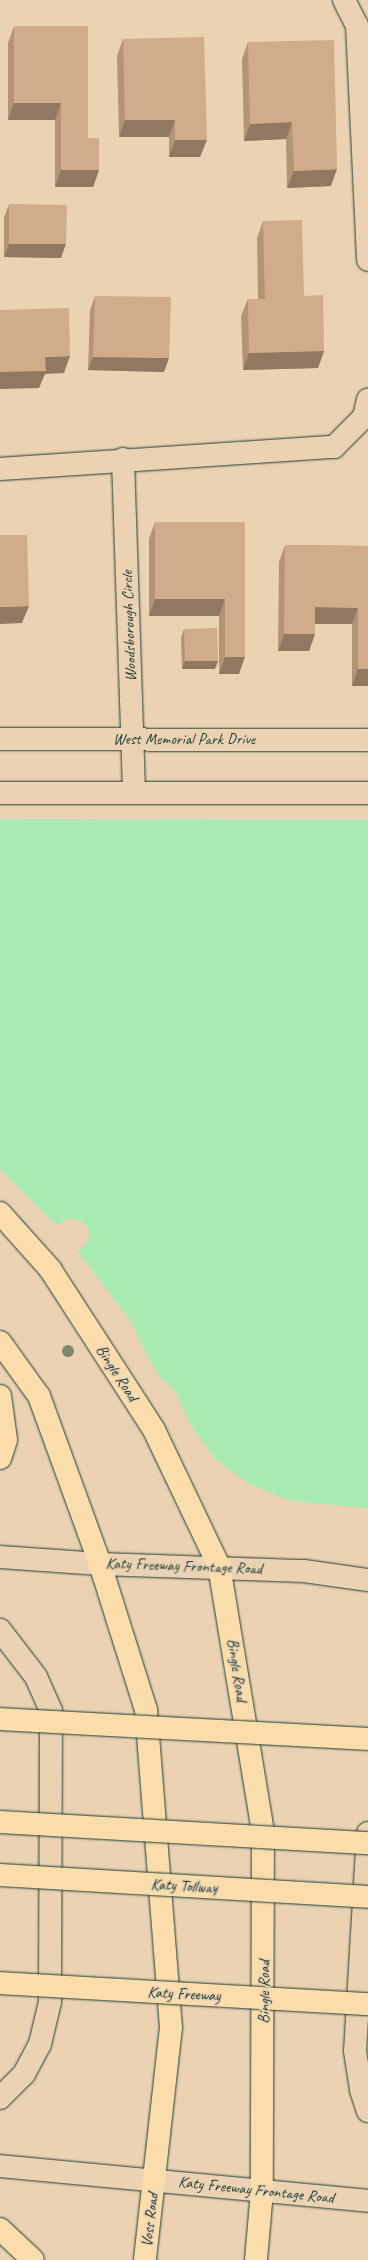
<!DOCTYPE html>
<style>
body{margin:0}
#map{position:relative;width:368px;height:2260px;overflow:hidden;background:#ead2b3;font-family:Caveat,sans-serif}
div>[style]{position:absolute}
.green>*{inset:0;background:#a9eab3}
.roads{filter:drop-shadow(0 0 1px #1f3d34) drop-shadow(0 0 1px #1f3d34)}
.street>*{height:22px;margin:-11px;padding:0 11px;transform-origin:11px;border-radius:11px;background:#ead2b3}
.secondary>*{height:22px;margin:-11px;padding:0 11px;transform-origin:11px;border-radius:11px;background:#ead2b3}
.primary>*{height:22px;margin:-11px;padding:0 11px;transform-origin:11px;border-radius:11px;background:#fbddab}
.bridges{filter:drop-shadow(0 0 1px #1f3d34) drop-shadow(0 0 1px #1f3d34)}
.highway-bridge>*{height:22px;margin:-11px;padding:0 11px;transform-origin:11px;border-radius:11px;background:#fbddab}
.trees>*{width:12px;height:12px;margin:-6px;border-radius:50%;background:#7e8570}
.wall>*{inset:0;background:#b49477}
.shaded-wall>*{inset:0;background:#927861}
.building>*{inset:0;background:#d1ac8a}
span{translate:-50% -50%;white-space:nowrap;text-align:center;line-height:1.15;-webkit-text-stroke:3px #ead2b3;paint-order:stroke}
.street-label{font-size:16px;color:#1f3d34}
</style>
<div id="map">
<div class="green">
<div style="clip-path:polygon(0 819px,368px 820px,368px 1508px,291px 1501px,249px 1484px,215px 1459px,191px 1425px,175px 1391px,160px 1377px,148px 1357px,130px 1320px,78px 1252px,89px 1239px,88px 1228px,83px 1222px,70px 1218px,56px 1225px,0 1169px)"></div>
</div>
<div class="roads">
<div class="street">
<div style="left:344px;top:0;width:28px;rotate:63deg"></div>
<div style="left:357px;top:25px;width:235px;rotate:87.3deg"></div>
<div style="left:123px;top:459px;width:333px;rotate:88.1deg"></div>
<div style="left:0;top:469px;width:335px;rotate:-3.8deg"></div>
<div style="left:334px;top:447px;width:42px;rotate:-45deg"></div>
<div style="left:364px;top:417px;width:18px;rotate:-77deg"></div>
<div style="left:0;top:739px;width:368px;rotate:0.2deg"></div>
<div style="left:0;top:793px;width:368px"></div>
</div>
<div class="secondary">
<div style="left:0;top:1557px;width:100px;rotate:4deg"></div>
<div style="left:100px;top:1564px;width:204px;rotate:2deg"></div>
<div style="left:304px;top:1571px;width:65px;rotate:8deg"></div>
<div style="left:0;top:1630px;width:59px;rotate:52.5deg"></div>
<div style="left:36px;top:1677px;width:37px;rotate:66deg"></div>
<div style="left:51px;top:1711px;width:291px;rotate:90.2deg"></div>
<div style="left:50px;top:2002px;width:43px;rotate:103.4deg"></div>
<div style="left:40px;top:2044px;width:34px;rotate:118deg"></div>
<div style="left:24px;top:2074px;width:34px;rotate:135deg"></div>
<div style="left:368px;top:1833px;width:218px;rotate:93.4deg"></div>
<div style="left:355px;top:2051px;width:39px;rotate:81deg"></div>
<div style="left:361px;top:2090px;width:22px;rotate:72deg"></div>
<div style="left:0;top:2166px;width:370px;rotate:5.4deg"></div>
</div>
<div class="primary">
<div style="left:0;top:1213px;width:75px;rotate:48.2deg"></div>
<div style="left:50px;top:1269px;width:192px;rotate:57.1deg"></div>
<div style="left:154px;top:1430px;width:151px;rotate:64.5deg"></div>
<div style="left:219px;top:1566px;width:269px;rotate:80.6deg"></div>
<div style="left:263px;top:1831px;width:360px;rotate:90.2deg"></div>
<div style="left:262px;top:2191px;width:69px;rotate:95deg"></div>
<div style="left:0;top:1342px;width:67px;rotate:54.2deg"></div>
<div style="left:39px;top:1396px;width:179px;rotate:70deg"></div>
<div style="left:100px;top:1564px;width:153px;rotate:72.5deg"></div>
<div style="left:146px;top:1710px;width:318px;rotate:85.5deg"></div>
<div style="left:171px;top:2027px;width:234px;rotate:96.4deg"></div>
<div style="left:0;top:1396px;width:44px;rotate:82.2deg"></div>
<div style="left:6px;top:1440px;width:19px;rotate:108deg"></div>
<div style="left:0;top:2229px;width:45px;rotate:43.2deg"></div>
</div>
</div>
<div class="bridges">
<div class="highway-bridge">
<div style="left:0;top:1719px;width:369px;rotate:3.1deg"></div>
<div style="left:0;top:1822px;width:369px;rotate:3.3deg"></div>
<div style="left:0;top:1875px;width:369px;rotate:3.4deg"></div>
<div style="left:0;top:1983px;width:369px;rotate:3.3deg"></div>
</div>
</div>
<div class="trees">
<div style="left:68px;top:1351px"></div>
</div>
<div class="wall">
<div style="clip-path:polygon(14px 26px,88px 138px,99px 170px,93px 187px,55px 187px,55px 120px,8px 120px,8px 43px)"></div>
<div style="clip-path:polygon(123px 39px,200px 157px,169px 157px,169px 137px,119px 137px,117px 56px)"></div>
<div style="clip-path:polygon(248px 42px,331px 186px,287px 188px,286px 139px,244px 141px,242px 59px)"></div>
<div style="clip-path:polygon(9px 204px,61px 258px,4px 257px,4px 218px)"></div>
<div style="clip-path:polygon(263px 221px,304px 296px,324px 351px,318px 368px,243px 370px,241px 316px,248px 299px,258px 299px,257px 238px)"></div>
<div style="clip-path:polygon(95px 296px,164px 372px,88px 370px,90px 310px)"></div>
<div style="clip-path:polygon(155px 522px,245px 522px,239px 674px,219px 674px,219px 616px,149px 616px,149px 539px)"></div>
<div style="clip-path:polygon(285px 545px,368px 546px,368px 686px,352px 686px,352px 624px,315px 624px,315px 634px,309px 651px,278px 651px,279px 562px)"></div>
<div style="clip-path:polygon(184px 629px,215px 669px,182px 669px,181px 637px)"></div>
</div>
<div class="shaded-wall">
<div style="clip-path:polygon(14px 103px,61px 103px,55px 120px,8px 120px)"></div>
<div style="clip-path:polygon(125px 120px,175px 120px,169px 137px,119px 137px)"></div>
<div style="clip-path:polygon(292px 122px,286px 139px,244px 141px,250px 124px)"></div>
<div style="clip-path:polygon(175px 140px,207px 140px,200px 157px,169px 157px)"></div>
<div style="clip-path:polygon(337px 169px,331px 186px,287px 188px,294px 171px)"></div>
<div style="clip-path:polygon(61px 170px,99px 170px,93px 187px,55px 187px)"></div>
<div style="clip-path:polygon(9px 244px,66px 244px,61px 258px,4px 257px)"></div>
<div style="clip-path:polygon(324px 351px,318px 368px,243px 370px,249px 353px)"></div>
<div style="clip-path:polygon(70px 356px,64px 373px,45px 374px,39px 388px,0 389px,0 372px,45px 357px)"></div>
<div style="clip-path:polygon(93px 357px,169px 358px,164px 372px,88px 370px)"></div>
<div style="clip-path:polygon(155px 599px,225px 599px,219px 616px,149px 616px)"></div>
<div style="clip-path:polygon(29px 606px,22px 623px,0 624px,0 607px)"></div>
<div style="clip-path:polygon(315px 607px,358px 608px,352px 624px,309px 624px)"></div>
<div style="clip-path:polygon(284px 634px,315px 634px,309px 651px,278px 651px)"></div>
<div style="clip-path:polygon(225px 657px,245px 657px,239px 674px,219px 674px)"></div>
<div style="clip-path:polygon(185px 661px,218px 661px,215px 669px,182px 669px)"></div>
<div style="clip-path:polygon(358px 669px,368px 669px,368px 686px,352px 686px)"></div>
</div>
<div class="building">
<div style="clip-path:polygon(14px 26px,88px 26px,88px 138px,99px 138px,99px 170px,61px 170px,61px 103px,14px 103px)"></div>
<div style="clip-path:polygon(204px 37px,207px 140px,175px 140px,175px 120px,125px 120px,123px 39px)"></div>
<div style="clip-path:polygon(334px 40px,337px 169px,294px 171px,292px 122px,250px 124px,248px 42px)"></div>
<div style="clip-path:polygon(9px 204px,67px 205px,66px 244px,9px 244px)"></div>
<div style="clip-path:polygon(302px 220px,304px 296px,323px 295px,324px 351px,249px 353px,248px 299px,265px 299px,263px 221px)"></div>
<div style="clip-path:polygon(95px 296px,171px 297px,169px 358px,93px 357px)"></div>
<div style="clip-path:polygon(69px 308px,70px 356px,45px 357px,46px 371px,0 372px,0 310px)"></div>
<div style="clip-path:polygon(155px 522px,245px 522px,245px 657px,225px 657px,225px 599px,155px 599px)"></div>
<div style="clip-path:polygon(0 535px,27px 535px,29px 606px,0 607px)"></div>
<div style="clip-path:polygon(285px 545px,368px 546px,368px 669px,358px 669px,358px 608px,315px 607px,315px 634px,284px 634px)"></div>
<div style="clip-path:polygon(217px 628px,218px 661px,185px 661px,184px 629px)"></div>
</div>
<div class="street-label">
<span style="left:129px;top:626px;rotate:-92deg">Woodsborough Circle</span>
<span style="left:184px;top:739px">West Memorial Park Drive</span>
<span style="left:117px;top:1373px;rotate:57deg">Bingle Road</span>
<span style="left:184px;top:1566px;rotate:2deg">Katy Freeway Frontage Road</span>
<span style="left:237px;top:1670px;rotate:81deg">Bingle Road</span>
<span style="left:184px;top:1886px;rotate:3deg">Katy Tollway</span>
<span style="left:264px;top:1992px;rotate:-90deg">Bingle Road</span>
<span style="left:184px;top:1994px;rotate:3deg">Katy Freeway</span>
<span style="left:256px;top:2190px;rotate:6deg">Katy Freeway Frontage Road</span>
<span style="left:150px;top:2220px;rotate:-83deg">Voss Road</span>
</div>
</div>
